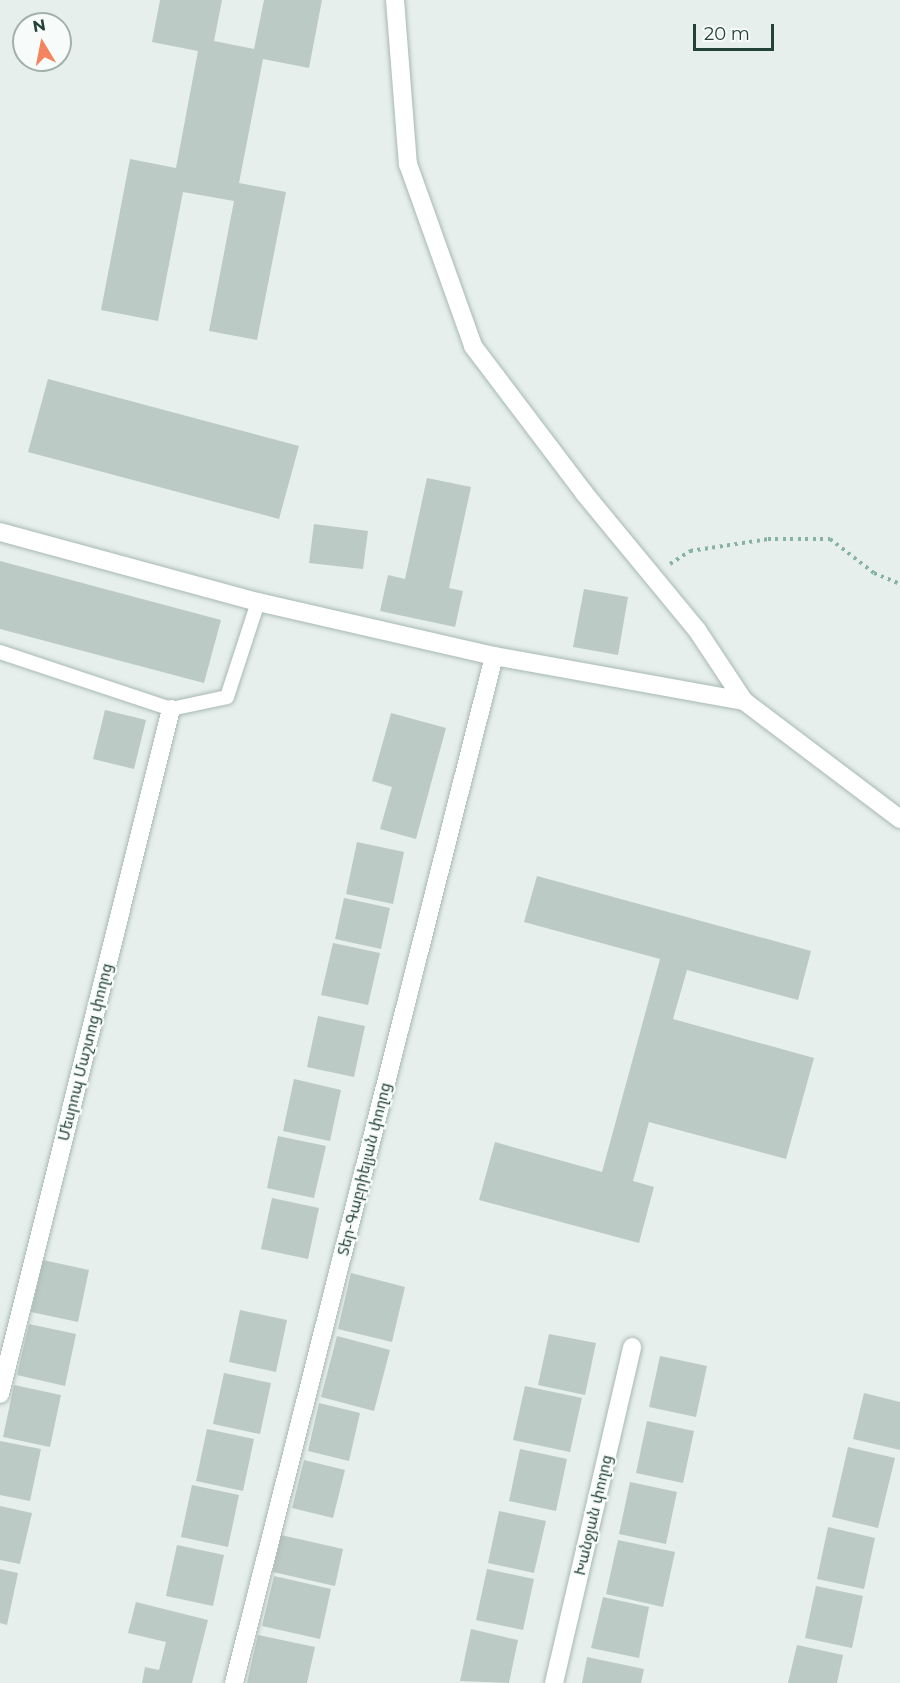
<!DOCTYPE html>
<meta charset="utf-8">
<style>
body{margin:0}
#map{position:relative;width:900px;height:1683px;overflow:hidden;background:#e6efeb;font-family:Montserrat,"Noto Sans Armenian",sans-serif}
div>[style]{position:absolute}
.building>*{inset:0;background:#bbcac4}
.path>*{height:4px;margin-top:-2px;transform-origin:0;background:repeating-linear-gradient(90deg,#86b3a5 0 3px,transparent 0 7.5px)}
.roads{filter:drop-shadow(0 0 2px #a8b8b2) drop-shadow(0 0 2px #a8b8b2)}
.lane>*{height:14px;margin:-7px;padding:0 7px;transform-origin:7px;border-radius:7px;background:#fff}
.street>*{height:18px;margin:-9px;padding:0 9px;transform-origin:9px;border-radius:9px;background:#fff}
.secondary>*{height:18px;margin:-9px;padding:0 9px;transform-origin:9px;border-radius:9px;background:#fff}
span{translate:-50% -50%;white-space:nowrap;text-align:center;line-height:1.15;-webkit-text-stroke:4.5px #f7fbf9;paint-order:stroke}
.street-label{font-size:15px;color:#24423a}
.north{position:absolute;left:12px;top:12px;width:60px;height:60px;box-sizing:border-box;background:#f7fbf9;border:2px solid #a3b1ad;border-radius:50%;rotate:350deg;font-size:16px;font-weight:700;line-height:24px;text-align:center;color:#24423a}
.north::after{content:'';display:block;margin:auto;width:21px;height:27px;background:#f4845f;clip-path:polygon(50% 0,100% 100%,50% 72%,0 100%)}
.scale{position:absolute;left:693px;top:24px;width:81px;height:27px;box-sizing:border-box;border:3px solid #24423a;border-top:0;padding-left:8px;font-size:18px;line-height:21px;white-space:nowrap;color:#24423a;-webkit-text-stroke:4px #f7fbf9;paint-order:stroke}
</style>
<div id="map">
<div class="building">
<div style="clip-path:polygon(160px 0,222px 0,214px 41px,254px 49px,264px 0,322px 0,309px 68px,263px 59px,239px 183px,286px 192px,257px 340px,209px 331px,234px 201px,183px 192px,158px 321px,101px 310px,130px 159px,176px 168px,198px 51px,152px 42px)"></div>
<div style="clip-path:polygon(48px 379px,299px 446px,279px 519px,28px 452px)"></div>
<div style="clip-path:polygon(427px 478px,471px 487px,449px 588px,463px 591px,455px 627px,380px 611px,388px 575px,405px 579px)"></div>
<div style="clip-path:polygon(314px 524px,368px 531px,363px 569px,309px 563px)"></div>
<div style="clip-path:polygon(0 561px,221px 620px,204px 683px,0 629px)"></div>
<div style="clip-path:polygon(584px 589px,628px 597px,618px 655px,573px 647px)"></div>
<div style="clip-path:polygon(105px 710px,146px 720px,134px 769px,93px 759px)"></div>
<div style="clip-path:polygon(391px 713px,446px 728px,416px 839px,380px 829px,392px 787px,372px 781px)"></div>
<div style="clip-path:polygon(357px 842px,404px 852px,393px 904px,346px 894px)"></div>
<div style="clip-path:polygon(537px 876px,811px 951px,798px 1000px,687px 970px,673px 1019px,814px 1058px,786px 1159px,649px 1122px,633px 1181px,654px 1187px,639px 1243px,479px 1200px,495px 1142px,602px 1172px,660px 959px,524px 922px)"></div>
<div style="clip-path:polygon(344px 898px,390px 908px,381px 949px,335px 939px)"></div>
<div style="clip-path:polygon(333px 943px,380px 953px,368px 1005px,321px 995px)"></div>
<div style="clip-path:polygon(318px 1016px,365px 1026px,354px 1077px,307px 1067px)"></div>
<div style="clip-path:polygon(294px 1079px,341px 1090px,330px 1141px,283px 1131px)"></div>
<div style="clip-path:polygon(278px 1136px,326px 1146px,314px 1198px,267px 1188px)"></div>
<div style="clip-path:polygon(272px 1198px,319px 1208px,308px 1259px,261px 1249px)"></div>
<div style="clip-path:polygon(43px 1260px,89px 1270px,78px 1322px,31px 1312px)"></div>
<div style="clip-path:polygon(351px 1273px,405px 1287px,392px 1342px,338px 1329px)"></div>
<div style="clip-path:polygon(240px 1310px,287px 1320px,276px 1372px,229px 1362px)"></div>
<div style="clip-path:polygon(29px 1324px,76px 1334px,65px 1386px,17px 1375px)"></div>
<div style="clip-path:polygon(549px 1334px,596px 1343px,585px 1395px,538px 1385px)"></div>
<div style="clip-path:polygon(337px 1336px,390px 1350px,374px 1411px,321px 1397px)"></div>
<div style="clip-path:polygon(660px 1356px,707px 1366px,696px 1417px,649px 1407px)"></div>
<div style="clip-path:polygon(224px 1373px,271px 1383px,260px 1434px,213px 1424px)"></div>
<div style="clip-path:polygon(14px 1385px,61px 1395px,50px 1447px,3px 1437px)"></div>
<div style="clip-path:polygon(525px 1386px,582px 1398px,570px 1452px,513px 1440px)"></div>
<div style="clip-path:polygon(864px 1393px,900px 1402px,900px 1450px,853px 1439px)"></div>
<div style="clip-path:polygon(319px 1403px,360px 1413px,349px 1461px,308px 1451px)"></div>
<div style="clip-path:polygon(647px 1421px,694px 1431px,683px 1483px,636px 1473px)"></div>
<div style="clip-path:polygon(207px 1429px,254px 1439px,243px 1491px,196px 1481px)"></div>
<div style="clip-path:polygon(0 1441px,41px 1449px,30px 1501px,0 1495px)"></div>
<div style="clip-path:polygon(848px 1447px,895px 1458px,878px 1528px,832px 1517px)"></div>
<div style="clip-path:polygon(520px 1449px,567px 1459px,556px 1511px,509px 1501px)"></div>
<div style="clip-path:polygon(304px 1460px,345px 1470px,333px 1518px,292px 1508px)"></div>
<div style="clip-path:polygon(630px 1482px,677px 1492px,666px 1544px,619px 1534px)"></div>
<div style="clip-path:polygon(192px 1485px,239px 1495px,228px 1547px,181px 1537px)"></div>
<div style="clip-path:polygon(0 1506px,32px 1513px,20px 1564px,0 1560px)"></div>
<div style="clip-path:polygon(499px 1511px,546px 1521px,534px 1573px,488px 1563px)"></div>
<div style="clip-path:polygon(828px 1527px,875px 1538px,864px 1589px,817px 1579px)"></div>
<div style="clip-path:polygon(281px 1535px,343px 1549px,335px 1586px,273px 1572px)"></div>
<div style="clip-path:polygon(618px 1540px,675px 1552px,663px 1607px,606px 1594px)"></div>
<div style="clip-path:polygon(177px 1545px,224px 1555px,213px 1606px,166px 1596px)"></div>
<div style="clip-path:polygon(0 1569px,18px 1573px,7px 1625px,0 1623px)"></div>
<div style="clip-path:polygon(487px 1569px,534px 1579px,523px 1630px,476px 1620px)"></div>
<div style="clip-path:polygon(274px 1576px,331px 1589px,320px 1639px,262px 1626px)"></div>
<div style="clip-path:polygon(816px 1586px,863px 1596px,852px 1648px,805px 1638px)"></div>
<div style="clip-path:polygon(603px 1597px,649px 1607px,639px 1658px,591px 1648px)"></div>
<div style="clip-path:polygon(136px 1602px,208px 1620px,192px 1683px,142px 1683px,145px 1667px,159px 1670px,166px 1642px,128px 1633px)"></div>
<div style="clip-path:polygon(471px 1629px,518px 1640px,509px 1683px,460px 1681px)"></div>
<div style="clip-path:polygon(258px 1635px,315px 1647px,307px 1683px,247px 1683px)"></div>
<div style="clip-path:polygon(797px 1645px,843px 1655px,837px 1683px,788px 1683px)"></div>
<div style="clip-path:polygon(587px 1657px,644px 1669px,641px 1683px,582px 1683px)"></div>
</div>
<div class="path">
<div style="left:670px;top:564px;width:24px;rotate:-33deg"></div>
<div style="left:690px;top:551px;width:79px;rotate:-8.7deg"></div>
<div style="left:768px;top:539px;width:62px"></div>
<div style="left:830px;top:539px;width:56px;rotate:37.7deg"></div>
<div style="left:874px;top:573px;width:28px;rotate:23deg"></div>
</div>
<div class="roads">
<div class="lane">
<div style="left:0;top:652px;width:180px;rotate:18.4deg"></div>
<div style="left:171px;top:709px;width:57px;rotate:-12.1deg"></div>
<div style="left:227px;top:697px;width:100px;rotate:-71.9deg"></div>
</div>
<div class="street">
<div style="left:395px;top:0;width:165px;rotate:85.5deg"></div>
<div style="left:408px;top:164px;width:193px;rotate:70.3deg"></div>
<div style="left:473px;top:346px;width:184px;rotate:52.9deg"></div>
<div style="left:584px;top:493px;width:178px;rotate:50.5deg"></div>
<div style="left:697px;top:630px;width:85px;rotate:56.5deg"></div>
<div style="left:0;top:1394px;width:706px;rotate:-75.98deg"></div>
<div style="left:234px;top:1683px;width:1059px;rotate:-75.79deg"></div>
<div style="left:554px;top:1683px;width:345px;rotate:-76.9deg"></div>
</div>
<div class="secondary">
<div style="left:0;top:532px;width:267px;rotate:15.2deg"></div>
<div style="left:258px;top:602px;width:242px;rotate:12.9deg"></div>
<div style="left:494px;top:656px;width:254px;rotate:10.2deg"></div>
<div style="left:744px;top:701px;width:196px;rotate:37.1deg"></div>
</div>
</div>
<div class="street-label">
<span style="left:85px;top:1052px;rotate:-76deg">Մեսրոպ Մաշտոց փողոց</span>
<span style="left:364px;top:1169px;rotate:-76deg">Տեր-Գաբրիելյան փողոց</span>
<span style="left:593px;top:1515px;rotate:-77deg">Խանջյան փողոց</span>
</div>
<div class="north">N</div>
<div class="scale">20 m</div>
</div>
